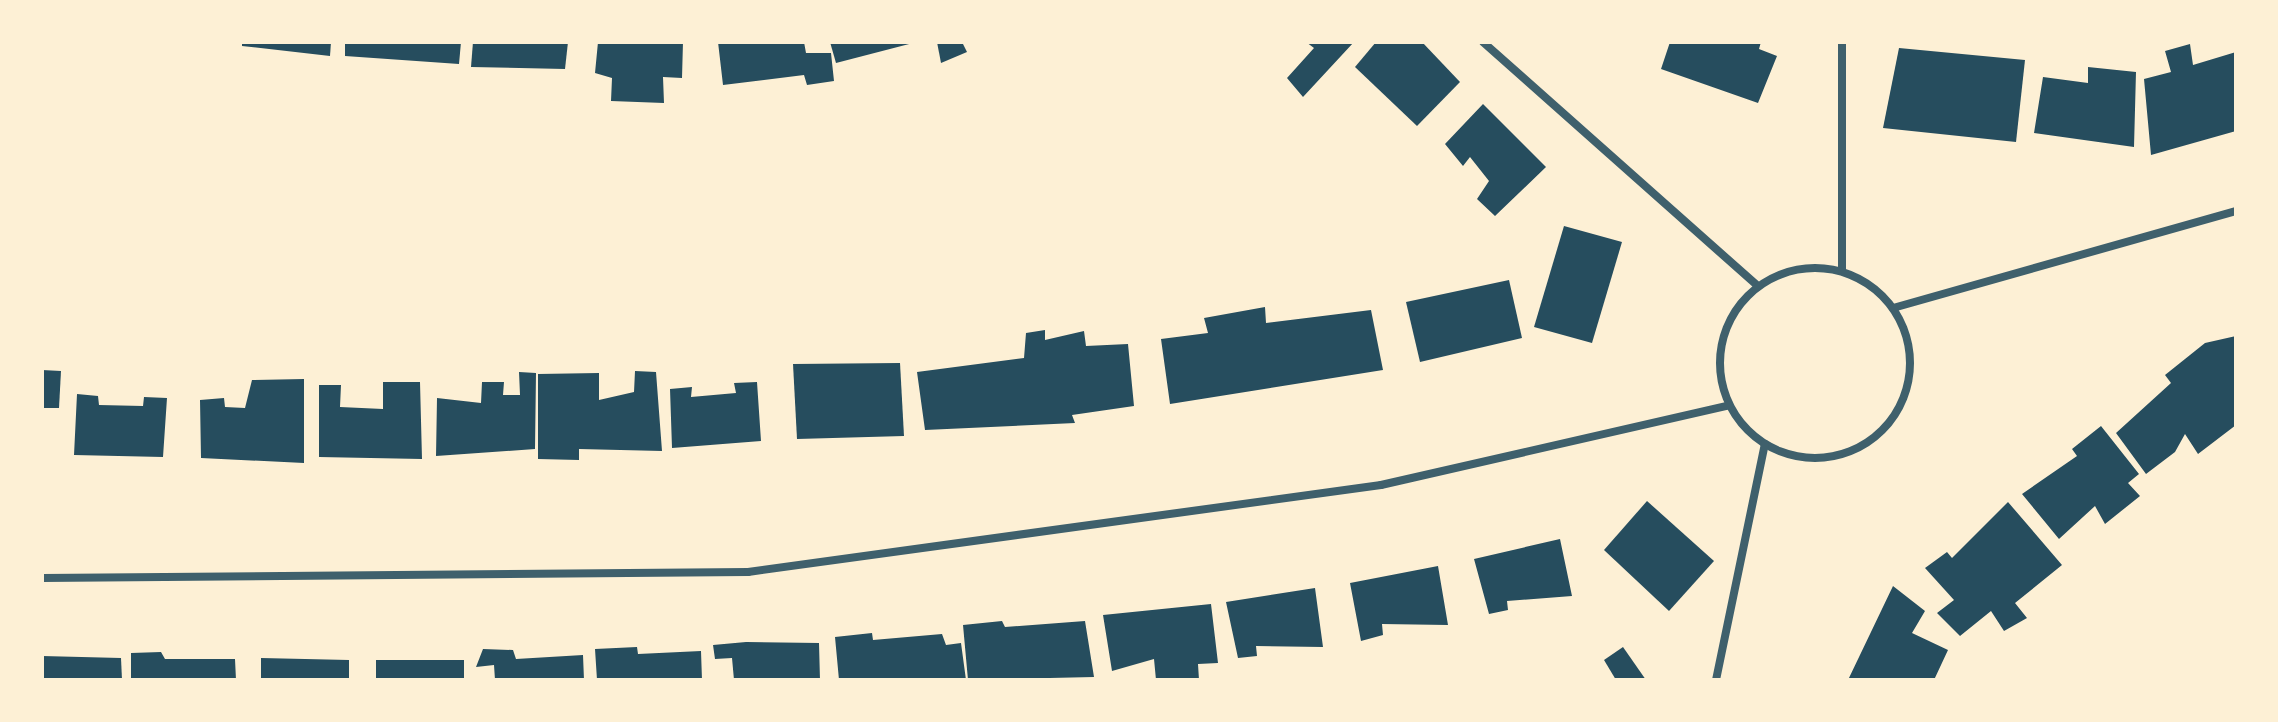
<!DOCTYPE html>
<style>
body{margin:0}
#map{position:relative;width:2278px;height:722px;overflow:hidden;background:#fdf0d5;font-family:Rubik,sans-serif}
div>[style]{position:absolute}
.building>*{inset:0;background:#264d5e}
.minor>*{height:8px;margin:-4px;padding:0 4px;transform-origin:4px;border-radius:4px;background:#3f606c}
.minor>.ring{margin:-4px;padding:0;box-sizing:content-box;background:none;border:8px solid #3f606c;border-radius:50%}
span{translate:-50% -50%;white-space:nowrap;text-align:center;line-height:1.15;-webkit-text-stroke:6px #fdf0d5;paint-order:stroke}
.frame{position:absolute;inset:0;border:44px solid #fdf0d5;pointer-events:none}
</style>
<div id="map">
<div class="building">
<div style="clip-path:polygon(242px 42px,331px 42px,330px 56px,242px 46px)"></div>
<div style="clip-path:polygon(345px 42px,461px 42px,459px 64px,345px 56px)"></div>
<div style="clip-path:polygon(473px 42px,568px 42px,565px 69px,471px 67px)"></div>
<div style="clip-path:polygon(598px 42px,683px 42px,682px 78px,663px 77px,664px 103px,611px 101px,612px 78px,595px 73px)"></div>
<div style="clip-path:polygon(718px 42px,804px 42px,806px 53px,831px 53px,834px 81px,807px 85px,804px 75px,723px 85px)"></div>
<div style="clip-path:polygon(830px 42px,913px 42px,913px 43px,836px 63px)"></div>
<div style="clip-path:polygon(937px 42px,962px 42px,967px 52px,941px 63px)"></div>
<div style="clip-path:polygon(1306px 42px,1354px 42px,1303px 97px,1287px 78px,1314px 48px)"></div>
<div style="clip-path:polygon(1376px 42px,1422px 42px,1460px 82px,1417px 126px,1355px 67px)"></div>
<div style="clip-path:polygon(1670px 42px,1761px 42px,1759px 49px,1777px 56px,1758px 103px,1661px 69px)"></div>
<div style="clip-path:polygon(2190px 44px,2193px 65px,2236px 52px,2236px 131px,2151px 155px,2144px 79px,2171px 72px,2165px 51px)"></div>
<div style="clip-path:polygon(1899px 48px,2025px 60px,2016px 142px,1883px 128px)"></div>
<div style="clip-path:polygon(2088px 67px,2136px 72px,2134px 147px,2034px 133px,2043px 77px,2088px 83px)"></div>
<div style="clip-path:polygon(1483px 104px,1546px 167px,1495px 216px,1477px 199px,1489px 181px,1470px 157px,1463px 166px,1445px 144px)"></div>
<div style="clip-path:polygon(1564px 226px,1622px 242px,1592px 343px,1534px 327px)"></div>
<div style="clip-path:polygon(1509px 280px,1522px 338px,1420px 362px,1406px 302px)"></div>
<div style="clip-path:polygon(1265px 307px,1266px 323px,1371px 310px,1383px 370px,1170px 404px,1161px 339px,1208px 333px,1204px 318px)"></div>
<div style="clip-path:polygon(1045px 330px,1045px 340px,1084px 331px,1086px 346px,1128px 344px,1134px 406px,1072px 415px,1075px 423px,925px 430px,917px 372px,1024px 358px,1026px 333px)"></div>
<div style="clip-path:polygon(2236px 336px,2236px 425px,2198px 454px,2185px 434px,2175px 452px,2146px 474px,2116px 433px,2171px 383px,2165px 375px,2205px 343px)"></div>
<div style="clip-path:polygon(900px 363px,904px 436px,797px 439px,793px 364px)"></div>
<div style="clip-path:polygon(42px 370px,61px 371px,59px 408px,42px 408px)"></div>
<div style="clip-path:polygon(635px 371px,656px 372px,662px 451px,579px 449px,579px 460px,538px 459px,538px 374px,599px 373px,599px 400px,634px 392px)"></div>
<div style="clip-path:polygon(519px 372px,536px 373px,535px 449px,436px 456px,437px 398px,481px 403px,482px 382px,504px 382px,503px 395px,520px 395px)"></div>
<div style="clip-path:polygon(304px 379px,304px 463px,201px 458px,200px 400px,224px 398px,225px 407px,245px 408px,252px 380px)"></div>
<div style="clip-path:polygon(383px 382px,420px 382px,422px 459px,319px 457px,319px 385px,341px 385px,340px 407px,383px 409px)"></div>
<div style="clip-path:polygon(757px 382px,761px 441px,672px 448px,670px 389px,692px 387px,691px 397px,736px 393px,734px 383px)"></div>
<div style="clip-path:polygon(77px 394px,98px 396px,99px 405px,143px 406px,144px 397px,167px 398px,163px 457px,74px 455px)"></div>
<div style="clip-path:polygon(2101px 426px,2139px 474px,2128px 483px,2140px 496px,2105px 524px,2095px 506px,2059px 539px,2022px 494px,2077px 456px,2072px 449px)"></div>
<div style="clip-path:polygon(1647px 501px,1714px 561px,1669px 611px,1604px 550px)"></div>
<div style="clip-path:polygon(2008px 502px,2062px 565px,2015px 603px,2027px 618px,2004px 631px,1991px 611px,1960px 636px,1937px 613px,1954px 600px,1925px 568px,1947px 552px,1952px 558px)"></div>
<div style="clip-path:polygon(1560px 539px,1572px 596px,1507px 601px,1508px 610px,1489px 614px,1474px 559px)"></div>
<div style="clip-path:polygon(1438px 566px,1448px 625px,1382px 624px,1383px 635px,1361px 641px,1350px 583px)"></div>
<div style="clip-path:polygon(1893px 586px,1925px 611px,1912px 633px,1948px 650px,1934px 680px,1848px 680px)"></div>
<div style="clip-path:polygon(1315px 588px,1323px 647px,1256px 646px,1257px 656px,1238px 658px,1226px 602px)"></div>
<div style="clip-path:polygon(1211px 604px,1218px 663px,1198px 664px,1199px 680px,1156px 680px,1154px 659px,1112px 671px,1103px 615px)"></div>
<div style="clip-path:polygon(1002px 621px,1005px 627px,1085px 621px,1094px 677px,968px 680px,963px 625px)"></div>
<div style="clip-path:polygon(872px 633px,873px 640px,942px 634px,946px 645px,961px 643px,966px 680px,839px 680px,835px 637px)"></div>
<div style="clip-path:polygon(746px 642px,819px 643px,820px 680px,734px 680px,732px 658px,715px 659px,713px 645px)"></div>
<div style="clip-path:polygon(637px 647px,638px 654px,701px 651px,702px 680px,597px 680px,595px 649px)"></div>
<div style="clip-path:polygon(1623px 647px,1646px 680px,1616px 680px,1604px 660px)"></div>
<div style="clip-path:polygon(483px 649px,513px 650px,516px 659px,583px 655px,584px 680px,495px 680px,494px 665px,476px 667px)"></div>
<div style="clip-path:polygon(161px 652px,165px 659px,235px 659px,236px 680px,131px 680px,131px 653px)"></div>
<div style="clip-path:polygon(42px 656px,121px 658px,122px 680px,42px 680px)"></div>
<div style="clip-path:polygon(261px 658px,349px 660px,349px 680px,261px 680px)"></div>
<div style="clip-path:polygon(376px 660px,464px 660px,464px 680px,376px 680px)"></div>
</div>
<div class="minor">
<div style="left:1483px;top:42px;width:368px;rotate:41.6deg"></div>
<div class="ring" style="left:1720px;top:268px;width:182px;height:182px"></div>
<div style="left:1842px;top:270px;width:228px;rotate:-90deg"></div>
<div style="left:1893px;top:308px;width:356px;rotate:-15.8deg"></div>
<div style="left:42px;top:578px;width:706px;rotate:-0.49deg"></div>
<div style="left:748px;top:572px;width:639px;rotate:-7.83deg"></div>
<div style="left:1381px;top:485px;width:357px;rotate:-12.9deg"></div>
<div style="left:1716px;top:680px;width:241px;rotate:-78.3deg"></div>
</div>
<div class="frame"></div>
</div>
